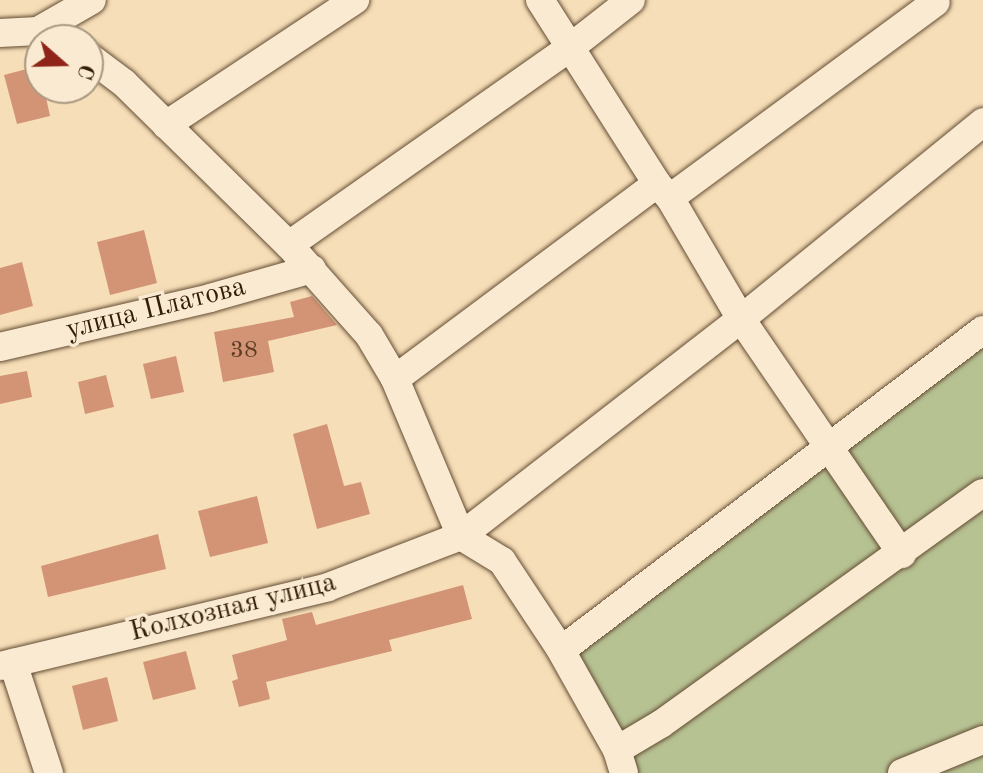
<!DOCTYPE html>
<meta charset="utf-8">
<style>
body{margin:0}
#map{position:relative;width:983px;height:773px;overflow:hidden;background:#f6deb8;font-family:"Old Standard TT",serif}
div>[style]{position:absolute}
.green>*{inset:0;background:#b7c293}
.building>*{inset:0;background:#d39476}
.roads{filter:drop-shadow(0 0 2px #644d34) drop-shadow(0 0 2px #644d34)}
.minor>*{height:28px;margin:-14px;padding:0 14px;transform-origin:14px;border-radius:14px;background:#f9ead1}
span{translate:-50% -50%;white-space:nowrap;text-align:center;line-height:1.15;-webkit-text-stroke:7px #f9ead1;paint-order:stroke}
.number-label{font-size:24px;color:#5c3b24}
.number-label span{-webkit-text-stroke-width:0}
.street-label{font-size:28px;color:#341d08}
.north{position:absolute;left:24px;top:24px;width:80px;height:80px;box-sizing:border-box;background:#f9ead1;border:2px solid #aa9881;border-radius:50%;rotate:110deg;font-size:22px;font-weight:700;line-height:32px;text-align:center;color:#341d08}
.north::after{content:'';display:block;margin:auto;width:28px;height:36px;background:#8f2418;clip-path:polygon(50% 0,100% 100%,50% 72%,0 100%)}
</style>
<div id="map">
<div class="green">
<div style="clip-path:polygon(983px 330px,983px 773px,633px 773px,568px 645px)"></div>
</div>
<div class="building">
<div style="clip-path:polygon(38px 66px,40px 88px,44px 88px,50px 116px,17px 124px,4px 75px)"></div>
<div style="clip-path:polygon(144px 230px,157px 283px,110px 295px,97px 242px)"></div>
<div style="clip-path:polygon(22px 262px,33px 306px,0 315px,0 268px)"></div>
<div style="clip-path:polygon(312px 296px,337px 325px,268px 341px,274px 372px,223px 382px,214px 332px,294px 317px,290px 302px)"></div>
<div style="clip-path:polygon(176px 356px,184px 392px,151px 399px,143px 364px)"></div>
<div style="clip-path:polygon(27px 371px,32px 397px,0 404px,0 376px)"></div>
<div style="clip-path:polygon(106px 375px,114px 407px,85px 414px,78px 382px)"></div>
<div style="clip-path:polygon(327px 424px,344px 486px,361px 482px,370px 514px,317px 529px,293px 434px)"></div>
<div style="clip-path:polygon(257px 496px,268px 543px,210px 557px,198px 511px)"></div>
<div style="clip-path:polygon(158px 534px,166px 569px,48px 597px,41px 566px)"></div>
<div style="clip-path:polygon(463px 585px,472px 619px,389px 640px,392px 651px,266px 682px,270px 699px,239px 707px,232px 681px,238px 679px,232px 655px,287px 640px,282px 619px,312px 612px,316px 625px)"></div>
<div style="clip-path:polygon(186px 651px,196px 689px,153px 700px,143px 662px)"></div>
<div style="clip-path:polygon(107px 677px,118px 721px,83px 730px,72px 686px)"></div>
</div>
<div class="roads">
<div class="minor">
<div style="left:540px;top:0;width:218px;rotate:57.5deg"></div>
<div style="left:657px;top:184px;width:19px;rotate:47deg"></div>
<div style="left:670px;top:198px;width:140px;rotate:59.6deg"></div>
<div style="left:741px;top:319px;width:285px;rotate:55.6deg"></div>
<div style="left:0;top:33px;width:38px;rotate:-3deg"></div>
<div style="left:38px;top:31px;width:62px;rotate:-29.9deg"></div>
<div style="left:88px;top:56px;width:45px;rotate:36.9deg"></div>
<div style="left:124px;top:83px;width:231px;rotate:44.5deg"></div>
<div style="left:289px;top:245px;width:120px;rotate:48.4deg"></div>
<div style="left:369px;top:335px;width:51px;rotate:59.4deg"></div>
<div style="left:395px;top:379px;width:170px;rotate:67.2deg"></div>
<div style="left:461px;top:536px;width:48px;rotate:31.4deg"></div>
<div style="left:502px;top:561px;width:103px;rotate:56.5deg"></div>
<div style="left:559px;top:647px;width:118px;rotate:60.6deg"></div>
<div style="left:617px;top:750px;width:24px;rotate:73deg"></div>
<div style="left:166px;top:125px;width:227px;rotate:-33.5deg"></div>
<div style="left:670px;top:198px;width:330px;rotate:-36.4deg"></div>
<div style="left:289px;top:245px;width:345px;rotate:-35.1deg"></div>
<div style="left:571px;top:47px;width:76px;rotate:-38.1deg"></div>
<div style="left:0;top:347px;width:216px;rotate:-13.1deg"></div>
<div style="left:210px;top:298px;width:106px;rotate:-15.9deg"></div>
<div style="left:395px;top:379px;width:327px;rotate:-36.7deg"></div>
<div style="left:568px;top:645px;width:521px;rotate:-37.2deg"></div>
<div style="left:13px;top:663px;width:116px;rotate:71.9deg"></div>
<div style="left:0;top:666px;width:337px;rotate:-13.5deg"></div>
<div style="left:328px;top:587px;width:142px;rotate:-21deg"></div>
<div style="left:461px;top:536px;width:354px;rotate:-37.8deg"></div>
<div style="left:741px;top:319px;width:312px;rotate:-39.1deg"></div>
<div style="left:617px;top:750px;width:51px;rotate:-30.6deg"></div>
<div style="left:661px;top:724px;width:396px;rotate:-35.7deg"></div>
<div style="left:902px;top:773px;width:87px;rotate:-22.2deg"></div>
</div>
</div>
<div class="number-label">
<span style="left:244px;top:352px">38</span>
</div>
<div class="street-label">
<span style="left:156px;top:309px;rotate:-14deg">улица Платова</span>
<span style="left:233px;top:608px;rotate:-14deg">Колхозная улица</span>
</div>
<div class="north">С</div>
</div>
